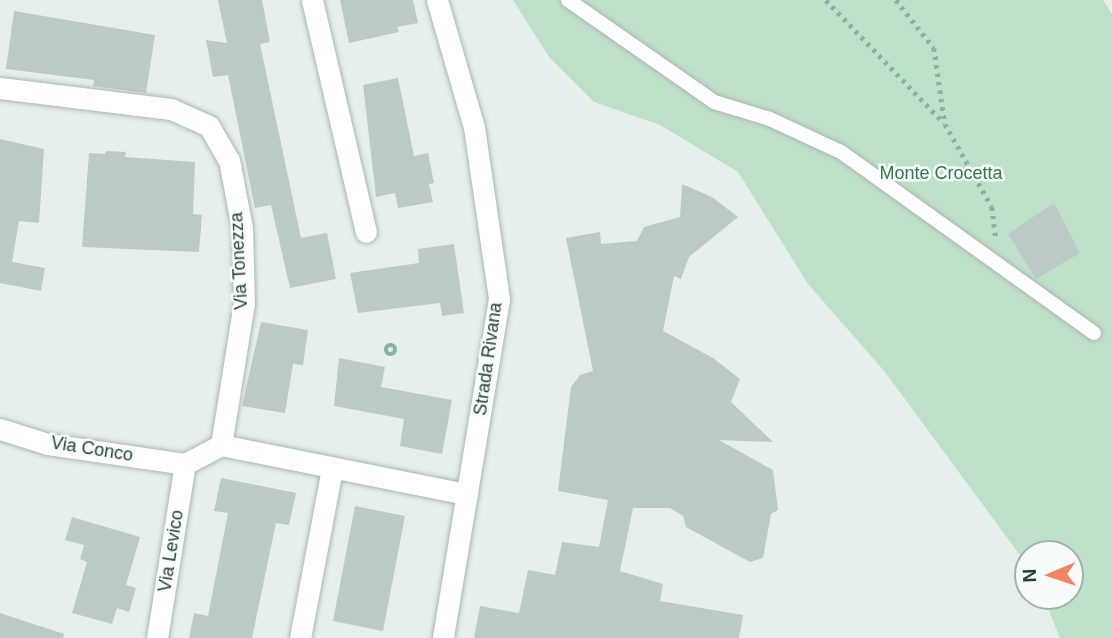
<!DOCTYPE html>
<style>
body{margin:0}
#map{position:relative;width:1112px;height:638px;overflow:hidden;background:#e6efeb;font-family:Helvetica,sans-serif}
div>[style]{position:absolute}
.green>*{inset:0;background:#bfe0c8}
.building>*{inset:0;background:#bbcac4}
.path>*{height:4.5px;margin-top:-2.25px;transform-origin:0;background:repeating-linear-gradient(90deg,#86b3a5 0 3.5px,transparent 0 8.5px)}
.path>.ring{margin:-2.25px;padding:0;box-sizing:content-box;background:none;border:4.5px solid #86b3a5;border-radius:50%}
.roads{filter:drop-shadow(0 0 2px #a8b8b2) drop-shadow(0 0 2px #a8b8b2)}
.service>*{height:14px;margin:-7px;padding:0 7px;transform-origin:7px;border-radius:7px;background:#fff}
.minor>*{height:21px;margin:-10.5px;padding:0 10.5px;transform-origin:10.5px;border-radius:10.5px;background:#fff}
span{translate:-50% -50%;white-space:nowrap;text-align:center;line-height:1.15;-webkit-text-stroke:5px #f7fbf9;paint-order:stroke}
.park-label{font-size:18px;color:#2d7a4b}
.street-label{font-size:18px;color:#24423a}
.north{position:absolute;left:1014px;top:540px;width:70px;height:70px;box-sizing:border-box;background:#f7fbf9;border:2px solid #a3b1ad;border-radius:50%;rotate:268deg;font-size:19px;font-weight:700;line-height:28px;text-align:center;color:#24423a}
.north::after{content:'';display:block;margin:auto;width:24px;height:32px;background:#f4845f;clip-path:polygon(50% 0,100% 100%,50% 72%,0 100%)}
</style>
<div id="map">
<div class="green">
<div style="clip-path:polygon(513px 0,1103px 0,1112px 14px,1112px 638px,1060px 638px,1043px 596px,1070px 596px,1070px 554px,1028px 554px,1028px 566px,885px 372px,808px 284px,738px 172px,660px 125px,594px 102px,549px 57px)"></div>
</div>
<div class="building">
<div style="clip-path:polygon(218px 0,262px 0,270px 42px,260px 44px,301px 238px,327px 233px,336px 279px,290px 288px,271px 205px,255px 208px,228px 75px,213px 77px,206px 40px,227px 43px)"></div>
<div style="clip-path:polygon(340px 0,413px 0,418px 23px,397px 27px,399px 32px,349px 43px)"></div>
<div style="clip-path:polygon(14px 11px,155px 35px,146px 93px,93px 86px,94px 80px,6px 69px)"></div>
<div style="clip-path:polygon(398px 78px,414px 156px,428px 153px,434px 183px,429px 184px,433px 202px,398px 208px,395px 193px,376px 197px,363px 85px)"></div>
<div style="clip-path:polygon(0 139px,44px 149px,39px 223px,19px 221px,12px 262px,45px 268px,41px 291px,0 283px)"></div>
<div style="clip-path:polygon(106px 151px,126px 152px,125px 157px,195px 162px,193px 214px,202px 215px,199px 252px,82px 247px,89px 153px,105px 154px)"></div>
<div style="clip-path:polygon(682px 184px,712px 197px,738px 217px,689px 257px,681px 279px,674px 276px,663px 331px,713px 358px,740px 379px,731px 402px,773px 442px,719px 440px,773px 470px,778px 510px,771px 514px,763px 558px,750px 562px,686px 527px,683px 516px,670px 508px,633px 508px,620px 571px,663px 584px,660px 601px,743px 615px,739px 638px,474px 638px,480px 606px,519px 613px,528px 570px,555px 575px,562px 542px,599px 547px,608px 500px,558px 491px,571px 387px,580px 375px,593px 371px,566px 238px,600px 232px,601px 244px,637px 241px,644px 227px,680px 217px)"></div>
<div style="clip-path:polygon(1054px 203px,1080px 253px,1036px 279px,1008px 234px)"></div>
<div style="clip-path:polygon(454px 244px,464px 313px,442px 316px,440px 303px,358px 313px,350px 273px,419px 263px,418px 249px)"></div>
<div style="clip-path:polygon(261px 322px,308px 330px,303px 365px,293px 364px,285px 413px,242px 406px)"></div>
<div style="clip-path:polygon(339px 358px,385px 367px,381px 387px,452px 400px,442px 454px,400px 446px,404px 419px,334px 406px)"></div>
<div style="clip-path:polygon(221px 478px,296px 493px,289px 525px,276px 523px,252px 638px,189px 638px,194px 613px,208px 616px,228px 513px,214px 511px)"></div>
<div style="clip-path:polygon(355px 506px,405px 516px,383px 631px,333px 621px)"></div>
<div style="clip-path:polygon(72px 517px,140px 537px,126px 585px,136px 588px,129px 612px,117px 608px,112px 624px,72px 613px,87px 562px,80px 559px,84px 545px,65px 540px)"></div>
<div style="clip-path:polygon(0 613px,64px 634px,63px 638px,0 638px)"></div>
</div>
<div class="path">
<div style="left:826px;top:0;width:170px;rotate:46.2deg"></div>
<div style="left:896px;top:0;width:61px;rotate:51.6deg"></div>
<div style="left:934px;top:48px;width:77px;rotate:81.8deg"></div>
<div style="left:945px;top:124px;width:95px;rotate:60.5deg"></div>
<div style="left:992px;top:207px;width:31px;rotate:83deg"></div>
<div class="ring" style="left:386.5px;top:345.5px;width:4.5px;height:4.5px"></div>
</div>
<div class="roads">
<div class="service">
<div style="left:568px;top:0;width:178px;rotate:34.9deg"></div>
<div style="left:714px;top:102px;width:59px;rotate:16.9deg"></div>
<div style="left:770px;top:119px;width:78px;rotate:24.9deg"></div>
<div style="left:841px;top:152px;width:311px;rotate:35.6deg"></div>
</div>
<div class="minor">
<div style="left:312px;top:0;width:238px;rotate:76.9deg"></div>
<div style="left:437px;top:0;width:132px;rotate:73.8deg"></div>
<div style="left:474px;top:127px;width:174px;rotate:81.7deg"></div>
<div style="left:499px;top:299px;width:344px;rotate:99.4deg"></div>
<div style="left:0;top:88px;width:172px;rotate:7deg"></div>
<div style="left:171px;top:109px;width:42px;rotate:24.1deg"></div>
<div style="left:209px;top:126px;width:39px;rotate:60deg"></div>
<div style="left:229px;top:160px;width:69px;rotate:79.2deg"></div>
<div style="left:242px;top:228px;width:75px;rotate:88.5deg"></div>
<div style="left:244px;top:303px;width:144px;rotate:99.2deg"></div>
<div style="left:0;top:429px;width:50px;rotate:17.4deg"></div>
<div style="left:48px;top:444px;width:138px;rotate:8.3deg"></div>
<div style="left:185px;top:464px;width:41px;rotate:-27.8deg"></div>
<div style="left:221px;top:445px;width:251px;rotate:11.3deg"></div>
<div style="left:157px;top:638px;width:176px;rotate:-80.9deg"></div>
<div style="left:300px;top:638px;width:173px;rotate:-79.3deg"></div>
</div>
</div>
<div class="park-label">
<span style="left:941px;top:173px">Monte Crocetta</span>
</div>
<div class="street-label">
<span style="left:239px;top:261px;rotate:-93deg">Via Tonezza</span>
<span style="left:488px;top:359px;rotate:-82deg">Strada Rivana</span>
<span style="left:92px;top:449px;rotate:9deg">Via Conco</span>
<span style="left:171px;top:551px;rotate:-81deg">Via Levico</span>
</div>
<div class="north">N</div>
</div>
